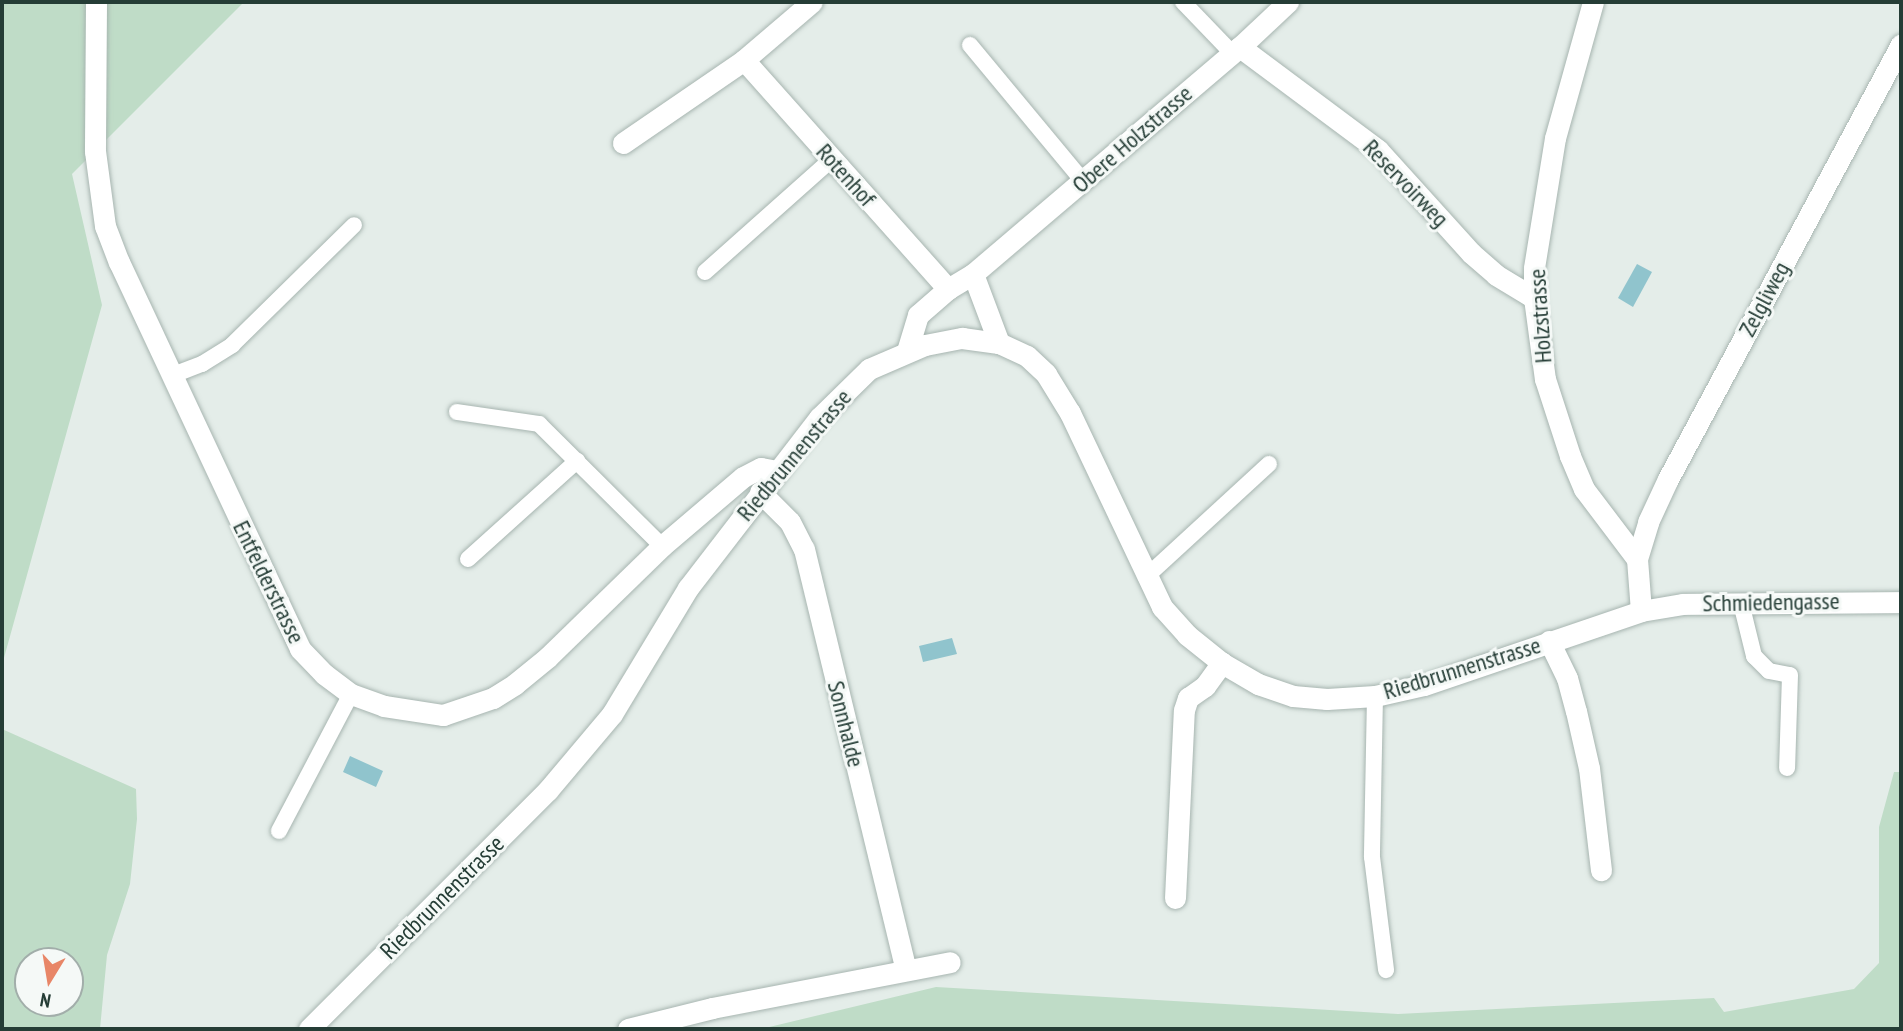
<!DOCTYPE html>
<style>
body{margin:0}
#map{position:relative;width:1903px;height:1031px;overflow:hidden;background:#e4ede9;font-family:"PT Sans Narrow",sans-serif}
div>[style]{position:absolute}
.green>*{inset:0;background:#bfdcc7}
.water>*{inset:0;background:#90c4cd}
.roads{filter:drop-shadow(0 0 2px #a7b5b0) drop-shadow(0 0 2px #a7b5b0)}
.service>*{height:16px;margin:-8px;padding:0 8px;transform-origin:8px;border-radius:8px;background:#fff}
.minor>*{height:21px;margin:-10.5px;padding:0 10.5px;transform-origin:10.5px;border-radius:10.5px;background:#fff}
.tertiary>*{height:21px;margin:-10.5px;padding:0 10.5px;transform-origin:10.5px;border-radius:10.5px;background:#fff}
span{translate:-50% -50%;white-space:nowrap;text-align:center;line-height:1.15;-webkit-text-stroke:6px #f5f9f7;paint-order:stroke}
.street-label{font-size:24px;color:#253d36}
.frame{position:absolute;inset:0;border:4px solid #253d36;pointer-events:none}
.north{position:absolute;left:14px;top:947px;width:70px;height:70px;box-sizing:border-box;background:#f5f9f7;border:2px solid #a2aeaa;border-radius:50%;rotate:191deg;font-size:19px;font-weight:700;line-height:28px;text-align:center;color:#253d36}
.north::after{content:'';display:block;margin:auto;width:24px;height:32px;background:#e88667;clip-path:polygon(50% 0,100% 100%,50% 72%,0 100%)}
</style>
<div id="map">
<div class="green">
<div style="clip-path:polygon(2px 2px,244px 2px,72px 174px,102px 305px,2px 665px)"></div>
<div style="clip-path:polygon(evenodd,2px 729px,136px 789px,137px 819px,130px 884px,107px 955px,100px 1029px,2px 1029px,2px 729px,28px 961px,70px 961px,70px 1003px,28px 1003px,28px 961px)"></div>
<div style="clip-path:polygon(1894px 772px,1901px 772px,1901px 1029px,761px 1029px,936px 987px,1398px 1014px,1714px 998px,1724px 1012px,1854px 989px,1879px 963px,1879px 827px)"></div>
</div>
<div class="water">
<div style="clip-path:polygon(1637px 264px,1652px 272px,1633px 307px,1618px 298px)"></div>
<div style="clip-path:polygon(952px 638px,957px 654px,923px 662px,919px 646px)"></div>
<div style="clip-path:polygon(350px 756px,383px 771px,376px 787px,343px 772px)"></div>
</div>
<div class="roads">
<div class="service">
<div style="left:1183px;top:2px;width:71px;rotate:46.1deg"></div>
<div style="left:970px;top:45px;width:177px;rotate:50.3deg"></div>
<div style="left:705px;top:272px;width:170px;rotate:-41.7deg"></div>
<div style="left:173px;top:375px;width:31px;rotate:-21deg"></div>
<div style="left:202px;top:364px;width:36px;rotate:-32deg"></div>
<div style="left:232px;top:345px;width:171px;rotate:-44.5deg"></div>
<div style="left:457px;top:412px;width:83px;rotate:8.3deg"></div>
<div style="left:539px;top:424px;width:173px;rotate:44.8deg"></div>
<div style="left:468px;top:559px;width:147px;rotate:-42deg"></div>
<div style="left:1146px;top:577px;width:167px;rotate:-42.6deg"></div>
<div style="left:1741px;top:603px;width:55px;rotate:76.2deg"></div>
<div style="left:1754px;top:656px;width:21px;rotate:45deg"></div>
<div style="left:1769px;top:671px;width:21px;rotate:11deg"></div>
<div style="left:1790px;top:675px;width:93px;rotate:91.8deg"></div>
<div style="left:1375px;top:696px;width:161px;rotate:91.1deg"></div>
<div style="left:1372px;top:857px;width:114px;rotate:82.9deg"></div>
<div style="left:279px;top:831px;width:155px;rotate:-62.3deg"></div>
</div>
<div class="minor">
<div style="left:1593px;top:2px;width:141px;rotate:105.6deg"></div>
<div style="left:1555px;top:138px;width:132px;rotate:99.2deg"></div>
<div style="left:1534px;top:268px;width:30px;rotate:90deg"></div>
<div style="left:1534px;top:298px;width:82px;rotate:82.3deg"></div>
<div style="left:1545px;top:379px;width:81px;rotate:72deg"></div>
<div style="left:1570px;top:456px;width:36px;rotate:67deg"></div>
<div style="left:1584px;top:489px;width:88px;rotate:52.9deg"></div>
<div style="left:1637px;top:559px;width:52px;rotate:85.6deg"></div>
<div style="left:1240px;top:47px;width:172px;rotate:36.7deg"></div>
<div style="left:1378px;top:150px;width:139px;rotate:47.9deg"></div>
<div style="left:1471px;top:253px;width:33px;rotate:41deg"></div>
<div style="left:1496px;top:275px;width:44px;rotate:31.2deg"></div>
<div style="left:744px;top:60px;width:307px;rotate:48.3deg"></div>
<div style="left:623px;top:143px;width:147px;rotate:-34.4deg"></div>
<div style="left:744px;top:60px;width:89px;rotate:-40.5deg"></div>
<div style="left:973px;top:274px;width:74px;rotate:69.4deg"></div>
<div style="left:907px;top:351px;width:38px;rotate:-73deg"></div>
<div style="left:918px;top:315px;width:40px;rotate:-41deg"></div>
<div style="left:948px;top:289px;width:29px;rotate:-31deg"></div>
<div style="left:973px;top:274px;width:350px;rotate:-40.4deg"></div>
<div style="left:1240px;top:47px;width:66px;rotate:-43.2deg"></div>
<div style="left:760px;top:492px;width:42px;rotate:45deg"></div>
<div style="left:790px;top:522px;width:30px;rotate:63deg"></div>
<div style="left:804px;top:549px;width:433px;rotate:76.4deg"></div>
<div style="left:1637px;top:559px;width:39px;rotate:-73deg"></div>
<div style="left:1648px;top:522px;width:47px;rotate:-65.1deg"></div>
<div style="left:1668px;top:479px;width:493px;rotate:-61.8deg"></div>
<div style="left:1549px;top:641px;width:41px;rotate:64.1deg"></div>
<div style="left:1567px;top:678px;width:34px;rotate:75deg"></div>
<div style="left:1576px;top:711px;width:58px;rotate:77.2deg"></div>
<div style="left:1589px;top:768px;width:103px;rotate:83.3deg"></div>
<div style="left:1175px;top:898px;width:188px;rotate:-87.3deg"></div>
<div style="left:1184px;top:710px;width:13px;rotate:-72deg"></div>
<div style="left:1188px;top:698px;width:21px;rotate:-35deg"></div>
<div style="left:1205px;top:686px;width:29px;rotate:-54deg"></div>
<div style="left:628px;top:1029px;width:87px;rotate:-14deg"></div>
<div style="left:712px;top:1008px;width:242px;rotate:-10.9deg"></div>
</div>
<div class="tertiary">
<div style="left:96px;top:2px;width:149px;rotate:90.4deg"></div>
<div style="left:95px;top:151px;width:76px;rotate:82.4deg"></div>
<div style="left:105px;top:226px;width:39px;rotate:69deg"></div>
<div style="left:119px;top:262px;width:427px;rotate:64.9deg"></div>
<div style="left:300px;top:649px;width:35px;rotate:46deg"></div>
<div style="left:324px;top:674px;width:34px;rotate:37deg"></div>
<div style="left:351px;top:694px;width:35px;rotate:20deg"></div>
<div style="left:384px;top:706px;width:60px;rotate:8.7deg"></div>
<div style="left:443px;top:715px;width:53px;rotate:-18.8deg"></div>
<div style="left:493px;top:698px;width:26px;rotate:-32deg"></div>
<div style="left:515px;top:684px;width:43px;rotate:-39.3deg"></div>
<div style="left:548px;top:657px;width:159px;rotate:-44.2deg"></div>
<div style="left:662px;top:546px;width:106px;rotate:-40.4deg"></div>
<div style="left:743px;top:477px;width:20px;rotate:-27deg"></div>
<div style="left:761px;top:468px;width:15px;rotate:11deg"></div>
<div style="left:309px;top:1029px;width:338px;rotate:-45deg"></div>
<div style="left:548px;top:790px;width:99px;rotate:-49.9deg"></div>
<div style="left:612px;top:714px;width:147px;rotate:-58.9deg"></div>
<div style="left:688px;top:588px;width:215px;rotate:-52.4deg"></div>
<div style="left:819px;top:418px;width:70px;rotate:-44.4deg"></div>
<div style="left:869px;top:369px;width:61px;rotate:-23.2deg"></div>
<div style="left:925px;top:345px;width:38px;rotate:-11deg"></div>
<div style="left:962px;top:338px;width:37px;rotate:8deg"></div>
<div style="left:999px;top:343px;width:31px;rotate:25deg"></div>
<div style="left:1027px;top:356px;width:26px;rotate:43deg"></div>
<div style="left:1046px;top:374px;width:46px;rotate:58.4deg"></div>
<div style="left:1070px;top:413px;width:215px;rotate:64.6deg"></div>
<div style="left:1162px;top:607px;width:38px;rotate:48deg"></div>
<div style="left:1187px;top:635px;width:45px;rotate:38.7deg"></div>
<div style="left:1222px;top:663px;width:42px;rotate:30.3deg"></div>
<div style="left:1258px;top:684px;width:37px;rotate:19deg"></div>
<div style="left:1293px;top:696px;width:34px;rotate:5deg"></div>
<div style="left:1327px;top:699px;width:48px;rotate:-3.6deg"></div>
<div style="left:1375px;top:696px;width:50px;rotate:-12.7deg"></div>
<div style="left:1424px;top:685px;width:229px;rotate:-18.8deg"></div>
<div style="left:1641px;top:611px;width:43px;rotate:-9.5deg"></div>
<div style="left:1683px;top:604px;width:218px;rotate:-0.5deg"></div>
</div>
</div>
<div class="street-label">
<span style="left:1132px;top:139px;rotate:-41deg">Obere Holzstrasse</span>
<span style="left:846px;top:175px;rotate:48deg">Rotenhof</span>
<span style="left:1406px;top:183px;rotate:46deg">Reservoirweg</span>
<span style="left:1764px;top:299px;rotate:-62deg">Zelgliweg</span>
<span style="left:1540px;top:316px;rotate:-94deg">Holzstrasse</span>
<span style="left:794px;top:455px;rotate:-50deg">Riedbrunnenstrasse</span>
<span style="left:269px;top:582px;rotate:64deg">Entfelderstrasse</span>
<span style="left:1771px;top:602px;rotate:-1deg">Schmiedengasse</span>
<span style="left:1462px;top:668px;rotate:-17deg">Riedbrunnenstrasse</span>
<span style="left:846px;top:724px;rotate:76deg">Sonnhalde</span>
<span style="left:442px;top:897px;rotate:-45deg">Riedbrunnenstrasse</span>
</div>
<div class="frame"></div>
<div class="north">N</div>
</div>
